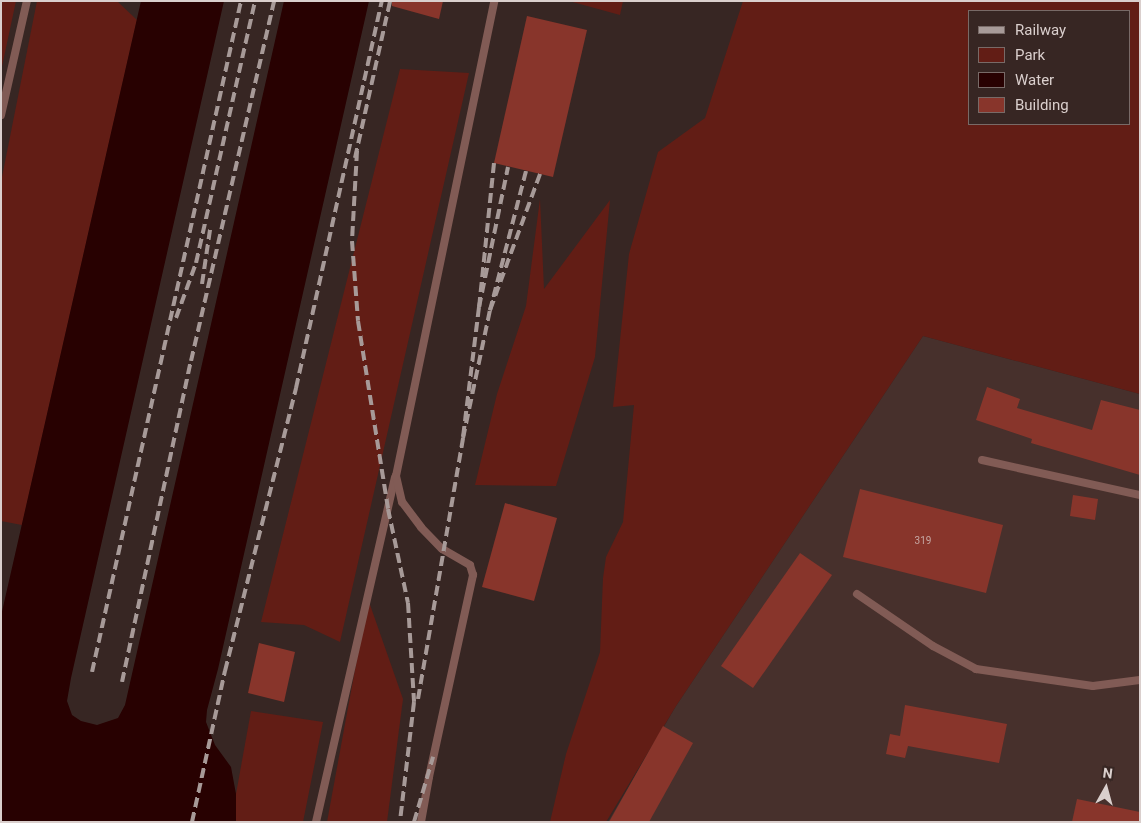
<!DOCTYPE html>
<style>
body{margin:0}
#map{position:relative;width:1141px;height:823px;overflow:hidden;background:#372623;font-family:Roboto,sans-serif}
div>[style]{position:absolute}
.built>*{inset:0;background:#47302c}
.green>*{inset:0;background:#621d15}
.water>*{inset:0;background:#280101}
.building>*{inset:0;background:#88352b}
.lane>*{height:8px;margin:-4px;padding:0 4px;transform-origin:4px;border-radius:4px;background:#815b55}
.rail>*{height:4px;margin-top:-2px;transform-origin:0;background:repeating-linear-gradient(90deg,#a79a98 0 10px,transparent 0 15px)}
span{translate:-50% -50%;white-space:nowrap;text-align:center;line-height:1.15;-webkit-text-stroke:4.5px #372623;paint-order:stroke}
.number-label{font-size:10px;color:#c6a8a4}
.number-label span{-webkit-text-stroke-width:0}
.frame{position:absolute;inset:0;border:2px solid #dacfcd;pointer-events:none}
.legend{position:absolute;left:968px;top:10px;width:162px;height:115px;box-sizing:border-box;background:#372623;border:1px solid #786a67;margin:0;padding:6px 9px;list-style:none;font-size:15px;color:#dacfcd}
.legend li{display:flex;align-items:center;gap:10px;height:25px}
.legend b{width:25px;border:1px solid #786a67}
.north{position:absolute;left:1081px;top:763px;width:50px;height:50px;-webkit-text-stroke:4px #372623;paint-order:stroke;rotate:7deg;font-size:14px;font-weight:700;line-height:20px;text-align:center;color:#dacfcd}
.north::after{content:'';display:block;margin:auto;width:18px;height:22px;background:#dacfcd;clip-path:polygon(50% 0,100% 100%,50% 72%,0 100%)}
</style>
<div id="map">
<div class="built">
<div style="clip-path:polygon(923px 336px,1140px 394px,1140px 822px,608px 822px,676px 706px)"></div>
</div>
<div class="green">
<div style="clip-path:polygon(1px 1px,16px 1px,1px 71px)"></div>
<div style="clip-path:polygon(37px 1px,117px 1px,137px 20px,22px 525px,1px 521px,1px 182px)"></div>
<div style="clip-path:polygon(569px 1px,623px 1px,620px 15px)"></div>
<div style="clip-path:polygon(evenodd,743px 1px,1140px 1px,1140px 394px,923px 336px,676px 706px,606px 822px,550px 822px,566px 754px,600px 652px,603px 578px,606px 557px,623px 522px,634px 405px,613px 407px,629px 254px,658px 152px,705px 118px,743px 1px,970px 11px,1130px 11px,1130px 124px,970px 124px,970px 11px)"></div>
<div style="clip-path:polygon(400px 69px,469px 73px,340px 642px,304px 625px,261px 622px)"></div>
<div style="clip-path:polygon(540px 199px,544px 289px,610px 200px,595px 357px,556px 486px,475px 485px,497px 394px,526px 306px)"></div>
<div style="clip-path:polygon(368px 599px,403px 699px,387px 822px,327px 822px)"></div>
<div style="clip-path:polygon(251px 711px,323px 722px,303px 822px,236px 822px,236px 794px)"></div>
</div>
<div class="water">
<div style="clip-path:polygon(141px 1px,224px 1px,71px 678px,67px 701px,72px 715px,81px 721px,97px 725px,118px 718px,125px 705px,284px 1px,369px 1px,218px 669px,207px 710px,206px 722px,215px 745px,231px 767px,236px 794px,236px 822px,1px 822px,1px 616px)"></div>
</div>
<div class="building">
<div style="clip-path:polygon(392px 1px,443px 1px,439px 19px,392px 6px)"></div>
<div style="clip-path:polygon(527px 16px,587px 30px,553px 177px,494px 163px)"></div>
<div style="clip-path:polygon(987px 387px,1020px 399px,1017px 408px,1092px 430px,1101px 400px,1140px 410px,1140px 475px,1031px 443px,1032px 439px,976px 420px)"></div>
<div style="clip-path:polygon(860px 489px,1003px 525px,986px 593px,843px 557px)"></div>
<div style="clip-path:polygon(1073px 495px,1098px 499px,1095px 520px,1070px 516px)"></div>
<div style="clip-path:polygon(505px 503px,557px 518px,534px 601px,482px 587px)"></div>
<div style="clip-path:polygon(800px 553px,832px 575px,753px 688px,721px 666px)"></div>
<div style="clip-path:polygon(259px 643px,295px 652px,284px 702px,248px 693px)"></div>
<div style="clip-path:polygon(905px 705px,1007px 724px,999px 763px,908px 746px,905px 758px,886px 754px,890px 734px,900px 736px)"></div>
<div style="clip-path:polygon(663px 726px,693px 743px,649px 822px,609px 822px)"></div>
<div style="clip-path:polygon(1077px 799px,1140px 812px,1140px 822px,1072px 822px)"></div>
</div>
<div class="lane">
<div style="left:1px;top:115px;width:117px;rotate:-77.2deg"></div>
<div style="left:982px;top:460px;width:162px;rotate:12.5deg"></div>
<div style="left:857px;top:594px;width:92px;rotate:34.4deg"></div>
<div style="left:933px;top:646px;width:49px;rotate:28.1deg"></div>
<div style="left:976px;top:669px;width:118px;rotate:8.3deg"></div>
<div style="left:1093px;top:686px;width:47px;rotate:-7.3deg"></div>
<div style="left:316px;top:822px;width:353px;rotate:-77.1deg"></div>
<div style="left:421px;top:822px;width:46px;rotate:-79.9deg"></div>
<div style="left:429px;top:777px;width:207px;rotate:-77.7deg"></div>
<div style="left:473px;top:575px;width:10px;rotate:-107deg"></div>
<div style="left:470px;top:565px;width:32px;rotate:-150deg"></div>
<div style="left:442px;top:549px;width:30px;rotate:-134deg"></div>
<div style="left:421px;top:527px;width:31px;rotate:-127deg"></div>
<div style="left:402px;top:502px;width:27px;rotate:-103deg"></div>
<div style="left:396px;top:476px;width:485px;rotate:-78.3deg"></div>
</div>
<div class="rail">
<div style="left:357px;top:151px;width:90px;rotate:93.2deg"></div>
<div style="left:352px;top:241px;width:80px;rotate:85.7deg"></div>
<div style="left:358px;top:321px;width:190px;rotate:80.9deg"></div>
<div style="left:388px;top:509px;width:96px;rotate:78deg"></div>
<div style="left:408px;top:603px;width:99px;rotate:86.5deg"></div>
<div style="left:414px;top:702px;width:121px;rotate:96.7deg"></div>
<div style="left:355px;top:158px;width:161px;rotate:-77.4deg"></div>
<div style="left:494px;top:163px;width:145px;rotate:95.9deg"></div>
<div style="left:479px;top:307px;width:143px;rotate:-78.3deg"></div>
<div style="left:526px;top:171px;width:144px;rotate:104.5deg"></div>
<div style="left:490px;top:310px;width:145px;rotate:-69.8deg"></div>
<div style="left:202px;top:284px;width:55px;rotate:-81.6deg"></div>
<div style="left:479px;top:307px;width:132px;rotate:97deg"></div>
<div style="left:463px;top:438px;width:131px;rotate:-78.1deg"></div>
<div style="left:176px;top:318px;width:59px;rotate:-70deg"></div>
<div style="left:196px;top:263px;width:269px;rotate:-77.3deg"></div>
<div style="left:92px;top:672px;width:687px;rotate:-77.48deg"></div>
<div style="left:122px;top:682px;width:328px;rotate:-77.9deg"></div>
<div style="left:191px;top:361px;width:369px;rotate:-77deg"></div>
<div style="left:418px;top:699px;width:265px;rotate:-80.2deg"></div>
<div style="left:192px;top:822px;width:155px;rotate:-77.7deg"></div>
<div style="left:225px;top:671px;width:292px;rotate:-75.9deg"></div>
<div style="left:296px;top:388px;width:396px;rotate:-77.5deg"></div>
<div style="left:414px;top:822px;width:68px;rotate:-73.7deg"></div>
</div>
<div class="number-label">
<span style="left:923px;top:541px">319</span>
</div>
<div class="frame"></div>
<ul class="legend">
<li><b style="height:6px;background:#a79a98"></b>Railway</li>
<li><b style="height:14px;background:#621d15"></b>Park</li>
<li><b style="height:14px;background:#280101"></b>Water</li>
<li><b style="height:14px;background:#88352b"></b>Building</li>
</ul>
<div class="north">N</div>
</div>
